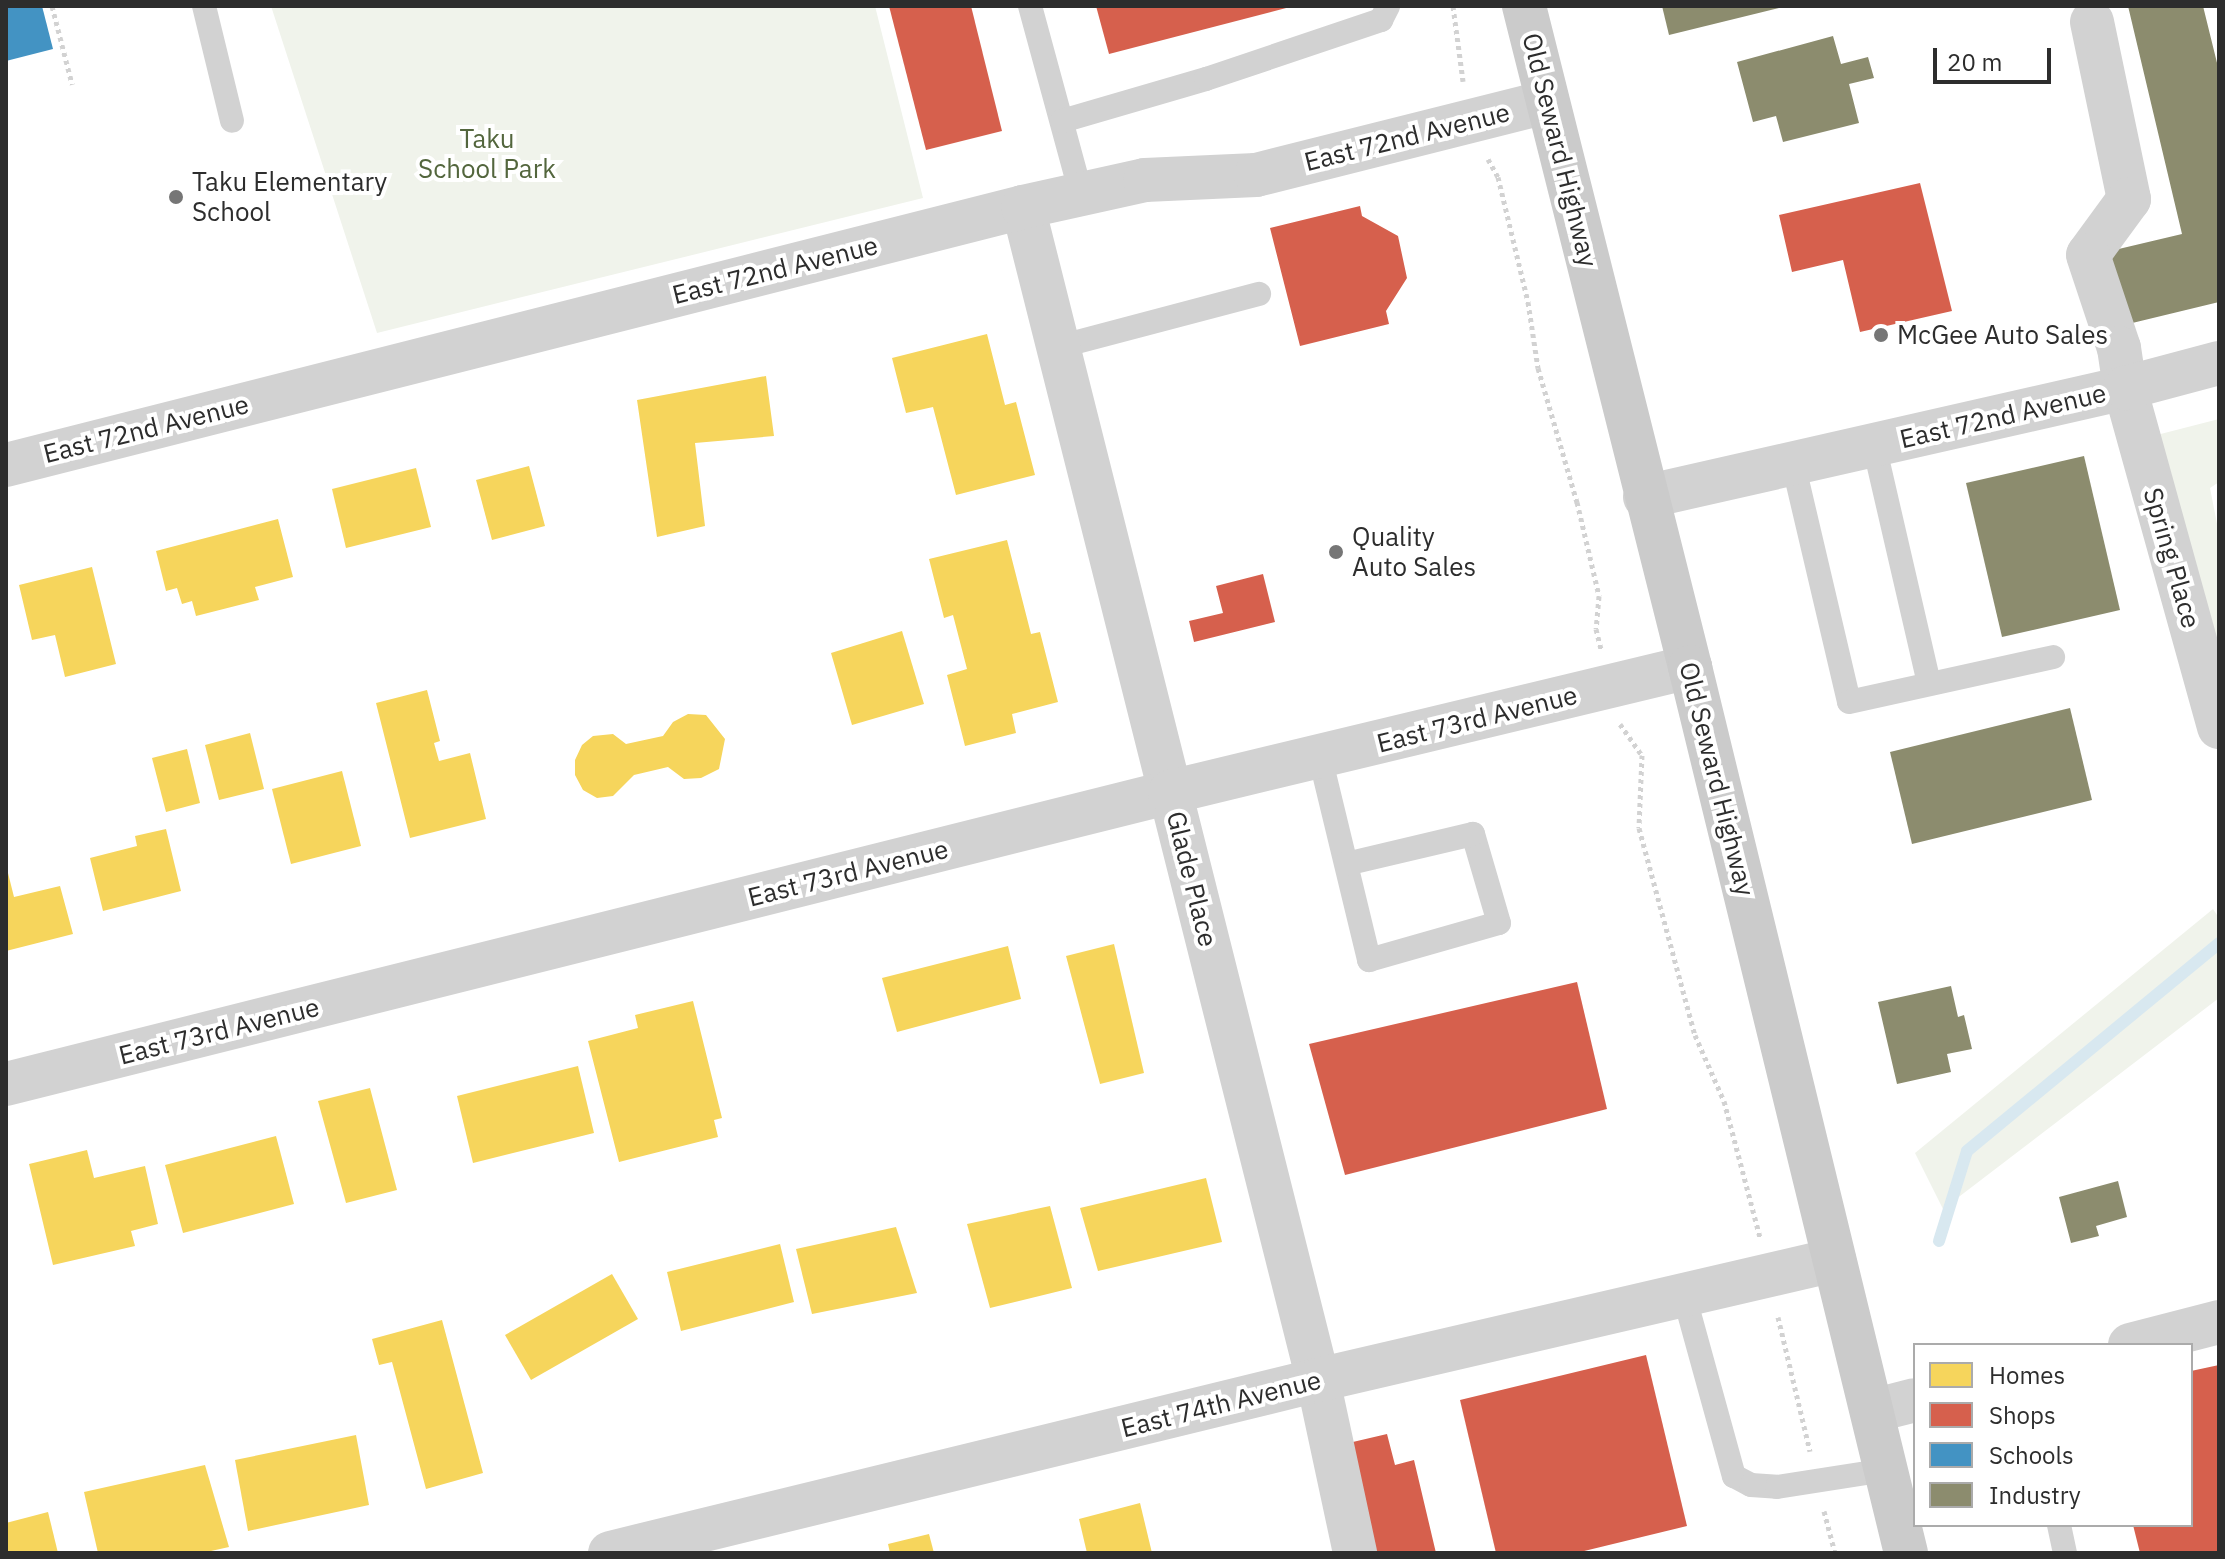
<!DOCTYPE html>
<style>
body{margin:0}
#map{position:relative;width:2225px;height:1559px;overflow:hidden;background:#fff;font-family:"IBM Plex Sans",sans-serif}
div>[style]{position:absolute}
.green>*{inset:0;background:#f0f3eb}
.homes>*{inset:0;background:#f6d55c}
.shops>*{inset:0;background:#d6604d}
.schools>*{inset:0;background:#4393c3}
.industry>*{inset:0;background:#8c8c6e}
.stream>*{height:12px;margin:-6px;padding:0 6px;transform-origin:6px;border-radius:6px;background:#d8e8f0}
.path>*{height:5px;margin-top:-2.5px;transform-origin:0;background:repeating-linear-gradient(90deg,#d2d2d2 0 4px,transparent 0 8px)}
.lane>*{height:24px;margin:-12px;padding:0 12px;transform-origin:12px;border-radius:12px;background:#d2d2d2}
.street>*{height:44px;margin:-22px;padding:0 22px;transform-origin:22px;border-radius:22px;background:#d2d2d2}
.secondary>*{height:44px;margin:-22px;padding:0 22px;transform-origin:22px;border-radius:22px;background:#cbcbcb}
.dots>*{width:22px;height:22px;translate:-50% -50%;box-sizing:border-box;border:4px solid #fff;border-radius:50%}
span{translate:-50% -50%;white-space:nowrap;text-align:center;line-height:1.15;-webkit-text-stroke:8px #fff;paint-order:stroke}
.street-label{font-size:26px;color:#2d2d2d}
.park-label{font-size:26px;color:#53663d}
.poi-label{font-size:26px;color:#2d2d2d}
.left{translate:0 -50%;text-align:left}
.frame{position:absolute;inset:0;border:8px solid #2d2d2d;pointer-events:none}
.legend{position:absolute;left:1913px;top:1343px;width:280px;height:184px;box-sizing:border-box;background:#fff;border:2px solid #ababab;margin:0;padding:10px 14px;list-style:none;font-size:24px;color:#2d2d2d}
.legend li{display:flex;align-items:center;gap:16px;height:40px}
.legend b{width:40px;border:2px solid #ababab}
.scale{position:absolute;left:1933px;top:48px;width:118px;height:36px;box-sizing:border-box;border:4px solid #2d2d2d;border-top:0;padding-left:10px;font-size:24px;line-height:28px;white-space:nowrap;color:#2d2d2d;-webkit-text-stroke:6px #fff;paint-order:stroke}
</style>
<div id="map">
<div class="green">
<div style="clip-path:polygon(271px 6px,875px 6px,923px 198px,377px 333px)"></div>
<div style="clip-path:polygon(2219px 419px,2219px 482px,2210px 488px,2219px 534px,2219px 673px,2145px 438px)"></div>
<div style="clip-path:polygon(2213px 909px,2219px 918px,2219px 998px,1943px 1209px,1915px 1153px)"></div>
</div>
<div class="homes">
<div style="clip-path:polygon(987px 334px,1005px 405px,1016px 402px,1035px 475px,956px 495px,933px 407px,906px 413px,892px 358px)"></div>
<div style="clip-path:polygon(766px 376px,774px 436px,695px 443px,705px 526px,657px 537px,637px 400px)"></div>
<div style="clip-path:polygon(529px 466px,545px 526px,492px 540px,476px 480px)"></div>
<div style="clip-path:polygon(416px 468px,431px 527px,346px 548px,332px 489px)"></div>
<div style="clip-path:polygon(278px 519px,293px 577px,255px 587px,259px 600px,196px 616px,192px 601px,182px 604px,177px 588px,166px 591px,156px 551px)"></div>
<div style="clip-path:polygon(1007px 540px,1031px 634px,1040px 632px,1058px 702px,1012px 714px,1016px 733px,965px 746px,947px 675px,967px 669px,953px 615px,944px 618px,929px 559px)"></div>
<div style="clip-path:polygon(92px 567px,116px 664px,65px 677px,55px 635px,32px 640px,19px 585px)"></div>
<div style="clip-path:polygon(902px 631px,924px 704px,852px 725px,831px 653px)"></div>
<div style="clip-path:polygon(427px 690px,440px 741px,434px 743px,439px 761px,470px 753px,486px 819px,410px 838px,376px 703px)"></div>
<div style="clip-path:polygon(688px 714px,706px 715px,725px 739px,719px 769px,701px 778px,684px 779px,668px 767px,634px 775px,613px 796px,597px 798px,583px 790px,575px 775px,575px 760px,582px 745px,593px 736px,613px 734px,626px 744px,663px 736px,673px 722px)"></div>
<div style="clip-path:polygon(250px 733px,264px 789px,219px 800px,205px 745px)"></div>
<div style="clip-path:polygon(187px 749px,200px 803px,166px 812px,152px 758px)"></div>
<div style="clip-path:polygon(342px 771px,361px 846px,291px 864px,272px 789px)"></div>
<div style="clip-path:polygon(166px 829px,181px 891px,103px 911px,90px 858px,137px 846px,135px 836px)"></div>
<div style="clip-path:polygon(7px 869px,14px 897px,60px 886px,73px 934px,6px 951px)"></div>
<div style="clip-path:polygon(1114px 944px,1144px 1073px,1100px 1084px,1066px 956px)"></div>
<div style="clip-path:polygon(1008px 946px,1021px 999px,897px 1032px,882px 978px)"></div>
<div style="clip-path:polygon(693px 1001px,722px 1118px,714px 1120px,718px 1137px,619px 1162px,588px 1041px,638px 1028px,635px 1015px)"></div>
<div style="clip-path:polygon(578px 1066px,594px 1133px,473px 1163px,457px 1096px)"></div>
<div style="clip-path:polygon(370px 1088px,397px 1190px,346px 1203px,318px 1101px)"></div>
<div style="clip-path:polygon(276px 1136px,294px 1204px,183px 1233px,165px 1165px)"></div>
<div style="clip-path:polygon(87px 1150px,94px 1178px,145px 1166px,158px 1224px,131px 1231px,135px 1246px,53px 1265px,29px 1164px)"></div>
<div style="clip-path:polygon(1206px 1178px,1222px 1242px,1098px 1271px,1080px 1208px)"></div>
<div style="clip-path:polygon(1050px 1206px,1072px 1288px,990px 1308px,967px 1224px)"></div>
<div style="clip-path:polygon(896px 1227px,917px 1293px,812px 1314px,796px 1249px)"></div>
<div style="clip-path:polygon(780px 1244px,794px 1302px,681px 1331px,667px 1272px)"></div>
<div style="clip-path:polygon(612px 1274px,638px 1319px,531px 1380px,505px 1335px)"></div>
<div style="clip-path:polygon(442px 1320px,483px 1473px,426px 1489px,392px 1362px,379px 1365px,372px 1339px)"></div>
<div style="clip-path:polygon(356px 1435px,369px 1505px,248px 1531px,235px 1460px)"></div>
<div style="clip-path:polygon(205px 1465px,229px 1547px,202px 1553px,98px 1553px,84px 1492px)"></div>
<div style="clip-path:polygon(1140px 1503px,1152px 1553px,1087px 1553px,1079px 1519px)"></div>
<div style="clip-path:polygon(48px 1512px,58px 1553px,6px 1553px,6px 1523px)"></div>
<div style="clip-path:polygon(929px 1534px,934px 1553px,890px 1553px,888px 1544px)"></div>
</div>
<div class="shops">
<div style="clip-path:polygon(889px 6px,971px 6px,1002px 131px,926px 150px)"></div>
<div style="clip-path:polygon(1096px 6px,1290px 6px,1290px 7px,1109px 54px)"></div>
<div style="clip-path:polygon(1920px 183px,1952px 311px,1860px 332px,1843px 260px,1792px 272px,1779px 215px)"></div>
<div style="clip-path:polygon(1360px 206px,1362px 216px,1398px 236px,1407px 278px,1386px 311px,1389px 324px,1300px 346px,1270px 228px)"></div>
<div style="clip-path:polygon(1263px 574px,1275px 622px,1194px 642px,1189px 621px,1223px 613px,1216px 586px)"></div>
<div style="clip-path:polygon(1577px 982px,1607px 1109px,1345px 1175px,1309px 1044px)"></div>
<div style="clip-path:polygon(1646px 1355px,1687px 1526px,1576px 1553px,1496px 1553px,1460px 1400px)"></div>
<div style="clip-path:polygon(2219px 1365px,2219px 1553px,2140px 1553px,2133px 1525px,2191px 1525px,2191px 1371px)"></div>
<div style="clip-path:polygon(1387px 1434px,1395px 1465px,1414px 1460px,1436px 1553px,1366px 1553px,1340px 1445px)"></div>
</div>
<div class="schools">
<div style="clip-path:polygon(6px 6px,42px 6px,53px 49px,6px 61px)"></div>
</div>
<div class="industry">
<div style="clip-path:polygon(1662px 6px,1783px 6px,1783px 7px,1669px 35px)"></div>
<div style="clip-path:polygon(2128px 6px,2203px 6px,2219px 71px,2219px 302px,2124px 325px,2106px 252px,2182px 234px)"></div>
<div style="clip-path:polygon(1833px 36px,1841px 64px,1868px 57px,1874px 78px,1849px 84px,1859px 123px,1783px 142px,1776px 116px,1753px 122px,1737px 62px)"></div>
<div style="clip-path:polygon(2084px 456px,2120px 610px,2002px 637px,1966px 483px)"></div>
<div style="clip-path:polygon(2070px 708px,2092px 800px,1912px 844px,1890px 752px)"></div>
<div style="clip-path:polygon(1951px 986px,1958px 1017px,1964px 1015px,1972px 1049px,1947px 1054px,1951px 1072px,1897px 1084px,1878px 1002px)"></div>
<div style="clip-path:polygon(2118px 1181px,2127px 1217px,2096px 1226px,2099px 1236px,2071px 1243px,2059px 1197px)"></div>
</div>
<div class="stream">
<div style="left:1939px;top:1241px;width:94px;rotate:-72.7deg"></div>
<div style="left:1967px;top:1151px;width:327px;rotate:-39.5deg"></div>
</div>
<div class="path">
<div style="left:52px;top:6px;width:81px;rotate:75.6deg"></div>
<div style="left:1453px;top:6px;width:76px;rotate:82.4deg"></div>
<div style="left:1488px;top:159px;width:21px;rotate:61deg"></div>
<div style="left:1498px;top:177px;width:129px;rotate:76.5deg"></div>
<div style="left:1528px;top:302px;width:67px;rotate:81.4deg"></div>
<div style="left:1538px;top:368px;width:140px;rotate:73.8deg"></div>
<div style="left:1577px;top:502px;width:97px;rotate:76.8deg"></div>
<div style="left:1599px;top:596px;width:33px;rotate:95deg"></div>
<div style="left:1596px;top:629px;width:21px;rotate:76deg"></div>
<div style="left:1620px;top:724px;width:38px;rotate:55deg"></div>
<div style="left:1642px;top:755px;width:73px;rotate:92.4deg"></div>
<div style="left:1639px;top:828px;width:214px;rotate:74.9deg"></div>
<div style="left:1695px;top:1035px;width:72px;rotate:66.3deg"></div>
<div style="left:1724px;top:1101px;width:141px;rotate:75.2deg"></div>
<div style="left:1778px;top:1317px;width:138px;rotate:76.6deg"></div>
<div style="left:1824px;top:1511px;width:43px;rotate:75.3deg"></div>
</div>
<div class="lane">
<div style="left:204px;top:6px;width:118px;rotate:76.3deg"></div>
<div style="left:1030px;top:6px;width:195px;rotate:74.8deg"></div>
<div style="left:1062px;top:121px;width:150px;rotate:-16.3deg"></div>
<div style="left:1206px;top:79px;width:185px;rotate:-18.6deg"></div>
<div style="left:1381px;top:20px;width:16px;rotate:-63deg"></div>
<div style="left:1058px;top:347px;width:208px;rotate:-14.8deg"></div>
<div style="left:1874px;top:445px;width:245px;rotate:77deg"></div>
<div style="left:1793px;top:463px;width:245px;rotate:76.8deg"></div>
<div style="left:1849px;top:702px;width:209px;rotate:-12.4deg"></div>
<div style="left:1320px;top:757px;width:209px;rotate:76.4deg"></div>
<div style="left:1369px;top:960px;width:135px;rotate:-15.9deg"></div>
<div style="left:1499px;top:923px;width:93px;rotate:-106.3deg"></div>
<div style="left:1473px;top:834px;width:130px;rotate:166.7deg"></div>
<div style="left:1684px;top:1295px;width:188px;rotate:74.6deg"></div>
<div style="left:1734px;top:1476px;width:19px;rotate:28deg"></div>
<div style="left:1751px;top:1485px;width:26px;rotate:4deg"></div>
<div style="left:1777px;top:1487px;width:110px;rotate:-8.9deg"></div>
<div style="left:2059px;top:1525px;width:29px;rotate:78deg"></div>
</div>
<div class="street">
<div style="left:2092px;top:22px;width:181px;rotate:78.2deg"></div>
<div style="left:2129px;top:199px;width:69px;rotate:126.2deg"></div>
<div style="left:2088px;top:255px;width:98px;rotate:71.6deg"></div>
<div style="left:2119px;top:348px;width:40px;rotate:81.5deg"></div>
<div style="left:2125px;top:388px;width:352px;rotate:74.5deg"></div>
<div style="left:1023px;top:207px;width:1210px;rotate:75.88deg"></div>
<div style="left:1318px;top:1380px;width:177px;rotate:77.9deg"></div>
<div style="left:6px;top:465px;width:1049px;rotate:-14.23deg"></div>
<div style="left:1023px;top:207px;width:125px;rotate:-12.5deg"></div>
<div style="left:1145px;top:180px;width:111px;rotate:-2.6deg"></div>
<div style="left:1256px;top:175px;width:300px;rotate:-14.1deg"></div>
<div style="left:1645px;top:497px;width:492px;rotate:-12.8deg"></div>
<div style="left:2125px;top:388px;width:97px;rotate:-14.9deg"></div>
<div style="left:6px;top:1084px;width:1200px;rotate:-14.08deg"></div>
<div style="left:1170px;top:792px;width:535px;rotate:-13.52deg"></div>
<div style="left:2130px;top:1345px;width:92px;rotate:-14.5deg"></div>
<div style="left:1872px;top:1411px;width:44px;rotate:-14.3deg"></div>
<div style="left:610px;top:1553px;width:729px;rotate:-13.73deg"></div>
<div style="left:1318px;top:1380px;width:530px;rotate:-13.09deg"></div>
</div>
<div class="secondary">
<div style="left:1524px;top:6px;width:682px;rotate:75.9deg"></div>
<div style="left:1690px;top:667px;width:912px;rotate:76.3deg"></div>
</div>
<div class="dots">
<div style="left:176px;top:197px;background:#767676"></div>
<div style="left:1881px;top:335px;background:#767676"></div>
<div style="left:1336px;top:552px;background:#767676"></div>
</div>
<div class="street-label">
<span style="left:1407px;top:137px;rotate:-14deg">East 72nd Avenue</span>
<span style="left:1560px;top:150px;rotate:76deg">Old Seward Highway</span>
<span style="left:775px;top:270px;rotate:-14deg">East 72nd Avenue</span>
<span style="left:2003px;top:416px;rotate:-13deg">East 72nd Avenue</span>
<span style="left:146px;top:429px;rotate:-14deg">East 72nd Avenue</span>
<span style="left:2172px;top:558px;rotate:74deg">Spring Place</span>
<span style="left:1477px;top:719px;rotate:-14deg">East 73rd Avenue</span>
<span style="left:1717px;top:779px;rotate:76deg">Old Seward Highway</span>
<span style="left:848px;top:873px;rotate:-14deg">East 73rd Avenue</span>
<span style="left:1192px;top:879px;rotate:76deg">Glade Place</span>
<span style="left:219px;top:1031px;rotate:-14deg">East 73rd Avenue</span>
<span style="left:1221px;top:1404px;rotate:-14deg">East 74th Avenue</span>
</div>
<div class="park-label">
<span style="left:487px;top:154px">Taku<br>School Park</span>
</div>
<div class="poi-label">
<span class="left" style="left:192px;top:197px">Taku Elementary<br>School</span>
<span class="left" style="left:1897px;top:335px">McGee Auto Sales</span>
<span class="left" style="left:1352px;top:552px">Quality<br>Auto Sales</span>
</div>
<div class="frame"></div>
<ul class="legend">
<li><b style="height:22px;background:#f6d55c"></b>Homes</li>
<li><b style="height:22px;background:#d6604d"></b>Shops</li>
<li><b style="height:22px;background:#4393c3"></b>Schools</li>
<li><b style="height:22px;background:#8c8c6e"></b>Industry</li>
</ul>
<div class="scale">20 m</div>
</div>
